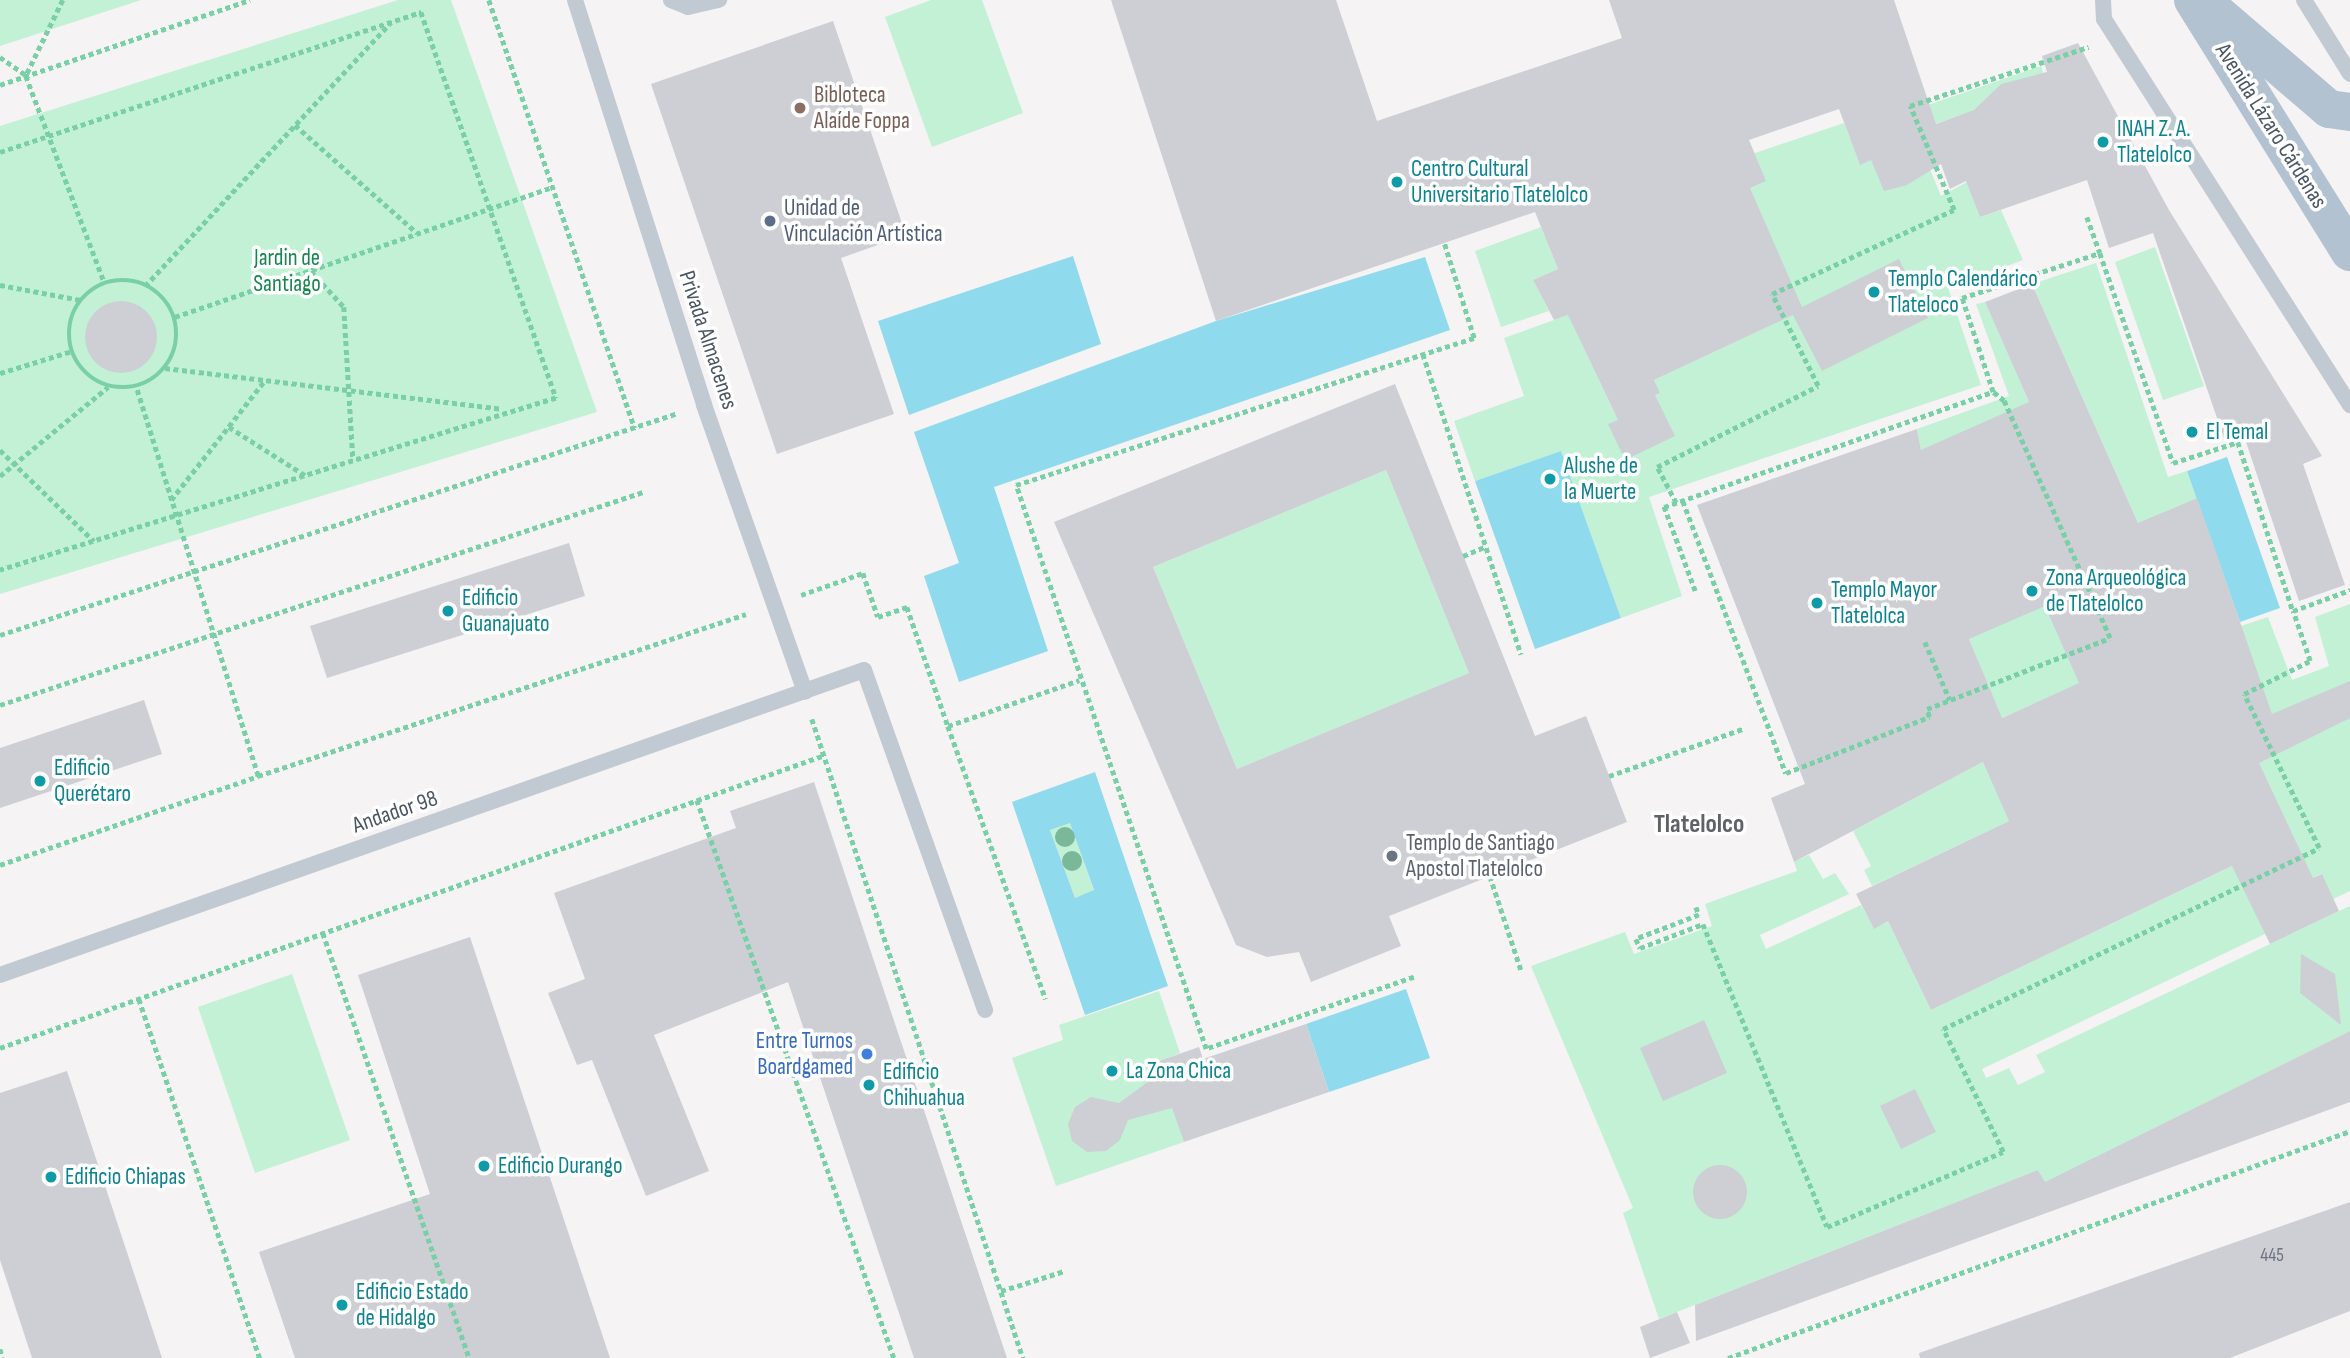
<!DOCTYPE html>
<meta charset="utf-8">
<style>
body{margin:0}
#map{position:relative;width:2350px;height:1358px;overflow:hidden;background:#f5f3f3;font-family:"Sofia Sans Condensed",sans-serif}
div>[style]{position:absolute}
.green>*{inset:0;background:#c3f1d5}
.water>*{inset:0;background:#90daee}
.building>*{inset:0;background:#cdcfd5}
.round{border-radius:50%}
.path>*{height:4.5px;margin-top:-2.25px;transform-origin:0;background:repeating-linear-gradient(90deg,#7ad0a6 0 5px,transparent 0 8.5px)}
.path>.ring{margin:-2.25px;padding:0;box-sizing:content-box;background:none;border:4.5px solid #7ad0a6;border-radius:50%}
.lane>*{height:16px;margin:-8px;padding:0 8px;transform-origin:8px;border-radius:8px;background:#c1cad2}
.primary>*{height:38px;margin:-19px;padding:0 19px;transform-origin:19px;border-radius:19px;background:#b3c2d1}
.trees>*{width:20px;height:20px;margin:-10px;border-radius:50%;background:#7bb799}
.dots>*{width:19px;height:19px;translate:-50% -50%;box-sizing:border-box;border:4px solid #fff;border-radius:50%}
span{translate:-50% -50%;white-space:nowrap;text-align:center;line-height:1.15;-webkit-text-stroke:7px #fff;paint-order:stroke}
.number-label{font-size:19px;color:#6b747e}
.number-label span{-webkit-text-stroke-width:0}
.education-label{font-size:23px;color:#785e54}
.left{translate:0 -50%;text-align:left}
.street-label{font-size:23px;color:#4a5661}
.culture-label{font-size:23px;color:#0d838f}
.service-label{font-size:23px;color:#4e5e75}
.park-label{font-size:23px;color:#17864f}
.worship-label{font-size:23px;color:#5b616d}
.shop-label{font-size:23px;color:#366cbe}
.right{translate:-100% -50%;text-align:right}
.quarter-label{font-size:26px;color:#5f6368;font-weight:700}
</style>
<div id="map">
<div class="green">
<div style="clip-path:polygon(0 0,141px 0,0 46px)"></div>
<div style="clip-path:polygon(398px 0,451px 0,597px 412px,0 594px,0 126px)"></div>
<div style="clip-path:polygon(931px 0,982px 0,1023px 113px,932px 147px,885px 17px)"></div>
<div style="clip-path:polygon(2041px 66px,2050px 93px,2028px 81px,2001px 84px,1976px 110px,1926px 127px,1919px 108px)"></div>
<div style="clip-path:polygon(1844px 123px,1860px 164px,1918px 140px,1941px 196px,1967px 182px,1980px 217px,2001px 210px,2023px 260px,1948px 288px,1981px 385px,1649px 497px,1682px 596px,1621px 618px,1561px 451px,1475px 481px,1454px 421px,1524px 396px,1504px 338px,1627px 294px,1572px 323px,1615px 414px,1659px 393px,1654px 380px,1769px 326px,1595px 207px)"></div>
<div style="clip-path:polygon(1541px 227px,1558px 269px,1533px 280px,1549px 311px,1501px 327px,1475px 251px)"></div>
<div style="clip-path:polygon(2155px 247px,2204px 386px,2163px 400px,2115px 262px)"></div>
<div style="clip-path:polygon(2096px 263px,2168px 477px,2187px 471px,2197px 498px,2164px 512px,2201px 665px,2032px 284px)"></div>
<div style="clip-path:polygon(1985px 302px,2141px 656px,1970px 732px,1979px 663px,1946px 583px,1917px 429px,2009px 396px,1976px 304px)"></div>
<div style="clip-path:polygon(1386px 470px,1469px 673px,1237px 769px,1153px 567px)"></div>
<div style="clip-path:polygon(2350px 604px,2350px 891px,2333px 899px,2321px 874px,2253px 907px,2265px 934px,1982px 1069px,1986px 1078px,2009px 1068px,2018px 1085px,2045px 1072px,2036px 1055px,2350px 906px,2350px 1031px,2092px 1159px,2106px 1191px,2058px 1208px,2038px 1170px,1659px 1319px,1623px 1213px,1633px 1208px,1531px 966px,1625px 932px,1634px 954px,1712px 926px,1705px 904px,1797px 871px,1794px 862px,1809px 855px,1823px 879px,1835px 873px,1849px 894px,1760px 935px,1766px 949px,1861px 905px,1874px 928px,1888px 921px,1931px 1010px,2293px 837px,2221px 683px,2241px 626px,2268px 617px,2292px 680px,2329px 666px,2315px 617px)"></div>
<div style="clip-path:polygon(2168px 664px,2009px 821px,1872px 886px,1864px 870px,1871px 866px,1853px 831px)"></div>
<div style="clip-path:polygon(1070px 822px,1094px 891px,1075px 898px,1050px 830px)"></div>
<div style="clip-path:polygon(292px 974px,350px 1140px,255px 1173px,198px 1007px)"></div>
<div style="clip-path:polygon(1159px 991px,1180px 1053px,1157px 1062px,1184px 1142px,1056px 1186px,1012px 1058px,1063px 1040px,1059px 1025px)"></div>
</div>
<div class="water">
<div style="clip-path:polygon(1073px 256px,1101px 344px,909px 415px,878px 321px)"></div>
<div style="clip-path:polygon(1425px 257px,1450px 330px,994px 487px,1048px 651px,959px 682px,924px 576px,959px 563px,914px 432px,1216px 321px)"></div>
<div style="clip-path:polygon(1561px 451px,1621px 618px,1535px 649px,1475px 481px)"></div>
<div style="clip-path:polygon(2227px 457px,2280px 608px,2240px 622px,2187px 471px)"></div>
<div style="clip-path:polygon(evenodd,1095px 772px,1168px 986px,1085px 1015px,1012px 802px,1095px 772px,1070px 823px,1094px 890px,1075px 898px,1050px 830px,1070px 823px)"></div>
<div style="clip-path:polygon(1406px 989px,1430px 1058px,1329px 1092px,1306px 1024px)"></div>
</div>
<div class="building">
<div style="clip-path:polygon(1111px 0,1336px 0,1377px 121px,1622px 38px,1609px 0,1894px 0,1936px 124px,1974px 110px,2001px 84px,2047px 72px,2042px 56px,2078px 43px,2169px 210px,2322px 456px,2303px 464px,2345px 585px,2299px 601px,2243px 433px,2224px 438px,2153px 233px,2109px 248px,2087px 180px,1980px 217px,1966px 181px,1950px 189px,1941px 164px,1907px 185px,1884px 191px,1871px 160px,1860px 165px,1839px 109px,1749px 140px,1766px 181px,1750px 188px,1802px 307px,1899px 259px,1928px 318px,1822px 371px,1793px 315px,1654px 380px,1660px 393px,1655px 395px,1675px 436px,1625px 460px,1608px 424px,1618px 420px,1568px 315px,1554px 320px,1533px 280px,1558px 269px,1535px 212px,1216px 321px)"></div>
<div style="clip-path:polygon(833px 21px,906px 235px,841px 258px,894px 414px,777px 454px,651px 84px)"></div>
<div style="clip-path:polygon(evenodd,2032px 284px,2138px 523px,2197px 498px,2272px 714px,2350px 681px,2350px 718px,2259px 763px,2313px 878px,2322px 874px,2339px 911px,2270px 944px,2232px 866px,1931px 1010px,1888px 921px,1874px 929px,1856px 894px,2009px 821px,1983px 762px,1794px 862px,1771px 798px,1805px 784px,1697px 505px,1917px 429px,1921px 450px,2029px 402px,1985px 302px,2032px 284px,2045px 606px,2079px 683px,2002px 718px,1969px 639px,2045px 606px)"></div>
<div class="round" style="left:85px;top:301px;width:72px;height:72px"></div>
<div style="clip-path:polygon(evenodd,1395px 384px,1535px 736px,1586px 716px,1627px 822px,1389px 916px,1401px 946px,1311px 982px,1299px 952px,1267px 957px,1236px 945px,1054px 522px,1395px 384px,1386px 470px,1469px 673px,1237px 769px,1153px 567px,1386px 470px)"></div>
<div style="clip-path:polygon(569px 543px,585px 596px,327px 678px,310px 626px)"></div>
<div style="clip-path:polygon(144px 700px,162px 754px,0 808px,0 748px)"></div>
<div style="clip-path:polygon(814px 782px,1007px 1358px,914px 1358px,788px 982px,654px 1035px,709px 1171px,646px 1196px,592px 1060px,577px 1065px,548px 993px,585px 979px,554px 893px,736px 828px,730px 811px)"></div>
<div style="clip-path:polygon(470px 937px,610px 1358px,295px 1358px,259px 1252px,430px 1194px,358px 975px)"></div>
<div style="clip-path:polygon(2301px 954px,2335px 974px,2341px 1025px,2300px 993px)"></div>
<div style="clip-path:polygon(1704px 1020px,1727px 1073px,1663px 1101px,1640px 1048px)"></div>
<div style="clip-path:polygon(1306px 1024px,1329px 1092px,1184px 1142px,1172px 1108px,1128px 1120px,1120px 1140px,1106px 1151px,1087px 1152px,1072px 1141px,1068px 1124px,1075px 1107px,1091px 1097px,1119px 1103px,1160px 1073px,1156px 1062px,1199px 1047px,1203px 1059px)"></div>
<div style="clip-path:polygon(2350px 1031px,2350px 1102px,1696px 1341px,1695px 1305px,2038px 1170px,2045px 1182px)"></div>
<div style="clip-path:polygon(67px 1071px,162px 1358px,32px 1358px,0 1260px,0 1093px)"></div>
<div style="clip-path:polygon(1915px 1089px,1936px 1132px,1901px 1149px,1880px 1106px)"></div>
<div class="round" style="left:1693px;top:1165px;width:54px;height:54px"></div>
<div style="clip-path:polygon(2350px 1202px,2350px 1311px,2230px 1358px,1920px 1358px,1919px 1353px)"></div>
<div style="clip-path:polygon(1677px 1312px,1690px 1343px,1650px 1358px,1640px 1327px)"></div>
</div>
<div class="path">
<div style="left:63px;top:0;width:85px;rotate:116deg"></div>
<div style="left:26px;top:76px;width:222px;rotate:69.2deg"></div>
<div style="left:489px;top:0;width:452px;rotate:71.2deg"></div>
<div style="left:0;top:57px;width:32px;rotate:35deg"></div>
<div style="left:0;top:85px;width:264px;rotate:-18.8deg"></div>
<div style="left:295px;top:125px;width:163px;rotate:41.5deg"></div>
<div style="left:0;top:152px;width:444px;rotate:-18.4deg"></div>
<div style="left:421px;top:12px;width:409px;rotate:70.7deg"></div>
<div style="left:556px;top:398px;width:582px;rotate:162.81deg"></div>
<div style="left:2087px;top:217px;width:38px;rotate:70deg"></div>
<div style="left:311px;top:271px;width:49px;rotate:47.5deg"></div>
<div style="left:344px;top:307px;width:152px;rotate:86.6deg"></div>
<div class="ring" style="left:69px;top:280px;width:103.5px;height:103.5px"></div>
<div style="left:0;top:285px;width:82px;rotate:10.5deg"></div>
<div style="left:145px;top:286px;width:359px;rotate:-47deg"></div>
<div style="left:175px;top:317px;width:400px;rotate:-19deg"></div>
<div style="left:1423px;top:354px;width:316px;rotate:71.9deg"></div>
<div style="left:165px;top:368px;width:339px;rotate:6.9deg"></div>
<div style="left:0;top:373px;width:75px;rotate:-17deg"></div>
<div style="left:229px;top:427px;width:90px;rotate:32.3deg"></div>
<div style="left:0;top:450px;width:131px;rotate:44.1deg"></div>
<div style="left:0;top:476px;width:140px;rotate:-39.5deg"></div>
<div style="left:171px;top:500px;width:152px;rotate:-51.9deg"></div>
<div style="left:1683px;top:501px;width:291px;rotate:69.3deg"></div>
<div style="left:1786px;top:773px;width:154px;rotate:-21.4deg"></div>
<div style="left:1929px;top:717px;width:8px;rotate:-104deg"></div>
<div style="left:1927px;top:709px;width:196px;rotate:-21.2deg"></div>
<div style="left:2110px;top:638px;width:260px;rotate:-114.1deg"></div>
<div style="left:2004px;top:401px;width:14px;rotate:-141deg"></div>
<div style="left:1676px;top:503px;width:41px;rotate:-117.8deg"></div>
<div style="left:1657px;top:467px;width:180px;rotate:-26.7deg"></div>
<div style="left:1818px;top:386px;width:103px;rotate:-116.6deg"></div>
<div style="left:1772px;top:294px;width:200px;rotate:-24.8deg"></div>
<div style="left:1954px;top:210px;width:113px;rotate:-112.9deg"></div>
<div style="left:1910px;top:106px;width:188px;rotate:-18.3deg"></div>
<div style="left:1463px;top:556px;width:25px;rotate:-23deg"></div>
<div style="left:1695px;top:591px;width:90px;rotate:-110.3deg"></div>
<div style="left:1664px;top:507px;width:349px;rotate:-19.3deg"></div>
<div style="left:1993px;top:392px;width:99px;rotate:-108.3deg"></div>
<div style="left:1962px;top:298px;width:145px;rotate:-18.1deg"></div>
<div style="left:2100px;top:253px;width:222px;rotate:70.8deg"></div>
<div style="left:2173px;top:463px;width:68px;rotate:-17.9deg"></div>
<div style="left:2238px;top:442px;width:178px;rotate:72deg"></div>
<div style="left:2293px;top:611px;width:61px;rotate:-20.2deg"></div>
<div style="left:801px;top:595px;width:66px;rotate:-19.5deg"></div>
<div style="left:863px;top:573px;width:46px;rotate:71.2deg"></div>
<div style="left:878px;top:617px;width:31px;rotate:-19deg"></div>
<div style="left:907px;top:607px;width:126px;rotate:71deg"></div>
<div style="left:948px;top:726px;width:139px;rotate:-19.3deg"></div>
<div style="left:0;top:635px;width:713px;rotate:-18.13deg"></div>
<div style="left:1925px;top:642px;width:63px;rotate:66.7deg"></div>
<div style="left:0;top:705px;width:677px;rotate:-18.33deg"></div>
<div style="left:812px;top:719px;width:673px;rotate:71.73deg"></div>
<div style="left:948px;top:726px;width:290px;rotate:70.3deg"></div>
<div style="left:258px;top:776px;width:514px;rotate:-18.36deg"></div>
<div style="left:1609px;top:776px;width:144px;rotate:-19.4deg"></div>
<div style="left:697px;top:800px;width:592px;rotate:70.55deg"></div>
<div style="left:0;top:865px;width:273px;rotate:-19deg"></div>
<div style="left:258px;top:776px;width:409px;rotate:-107.4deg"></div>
<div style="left:1490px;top:876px;width:99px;rotate:71.7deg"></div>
<div style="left:1696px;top:907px;width:9px;rotate:69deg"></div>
<div style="left:1699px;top:915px;width:67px;rotate:159.1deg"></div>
<div style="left:1636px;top:939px;width:10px;rotate:66deg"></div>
<div style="left:1640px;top:948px;width:67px;rotate:-20.9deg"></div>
<div style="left:1703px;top:924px;width:327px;rotate:67.7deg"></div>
<div style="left:1827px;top:1227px;width:191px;rotate:-23.1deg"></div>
<div style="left:2003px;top:1152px;width:137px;rotate:-116deg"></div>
<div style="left:1943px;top:1029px;width:417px;rotate:-25.7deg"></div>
<div style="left:2319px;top:848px;width:171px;rotate:-116deg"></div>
<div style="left:2244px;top:694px;width:74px;rotate:-26.6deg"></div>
<div style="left:2310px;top:661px;width:53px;rotate:-108.8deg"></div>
<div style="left:323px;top:933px;width:449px;rotate:71deg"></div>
<div style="left:1414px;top:977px;width:220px;rotate:160.9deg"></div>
<div style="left:1206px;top:1049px;width:595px;rotate:-108.62deg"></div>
<div style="left:1016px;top:485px;width:481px;rotate:-17.8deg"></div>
<div style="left:1474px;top:338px;width:100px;rotate:-107.5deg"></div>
<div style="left:139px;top:999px;width:379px;rotate:71.4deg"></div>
<div style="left:0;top:1048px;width:872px;rotate:-19.56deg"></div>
<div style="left:1001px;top:1291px;width:66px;rotate:-17.6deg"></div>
<div style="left:0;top:1349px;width:9px;rotate:72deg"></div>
<div style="left:1728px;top:1358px;width:662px;rotate:-20.05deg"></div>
</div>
<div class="lane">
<div style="left:575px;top:0;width:425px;rotate:72.3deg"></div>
<div style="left:704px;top:405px;width:304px;rotate:70.6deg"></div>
<div style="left:671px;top:0;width:18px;rotate:22deg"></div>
<div style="left:688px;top:7px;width:32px;rotate:-13deg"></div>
<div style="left:2103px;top:0;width:19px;rotate:87deg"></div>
<div style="left:2104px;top:19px;width:458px;rotate:57.5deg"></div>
<div style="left:2304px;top:0;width:87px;rotate:58.1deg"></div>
<div style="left:0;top:975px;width:916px;rotate:-19.44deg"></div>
<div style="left:864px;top:670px;width:361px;rotate:70.4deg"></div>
</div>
<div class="primary">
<div style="left:2193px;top:0;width:297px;rotate:58.1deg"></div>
<div style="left:2211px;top:8px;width:155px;rotate:40.6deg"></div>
<div style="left:2329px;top:109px;width:21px;rotate:8deg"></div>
</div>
<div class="trees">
<div style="left:1065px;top:837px"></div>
<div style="left:1072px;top:861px"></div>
</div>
<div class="dots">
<div style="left:800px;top:108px;background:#8d6e63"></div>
<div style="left:2103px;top:142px;background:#0f9aa8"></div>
<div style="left:1397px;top:182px;background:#0f9aa8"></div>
<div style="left:770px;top:221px;background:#5c6f8a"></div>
<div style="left:1874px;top:292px;background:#0f9aa8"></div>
<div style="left:2192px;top:432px;background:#0f9aa8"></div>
<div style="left:1550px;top:479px;background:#0f9aa8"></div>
<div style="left:2032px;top:591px;background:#0f9aa8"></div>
<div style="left:1817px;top:603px;background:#0f9aa8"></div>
<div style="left:448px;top:611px;background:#0f9aa8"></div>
<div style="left:40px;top:781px;background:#0f9aa8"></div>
<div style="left:1392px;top:856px;background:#6b7280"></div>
<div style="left:867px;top:1054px;background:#3f7fe0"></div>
<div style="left:1112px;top:1071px;background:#0f9aa8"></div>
<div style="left:869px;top:1085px;background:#0f9aa8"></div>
<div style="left:484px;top:1166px;background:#0f9aa8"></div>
<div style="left:51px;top:1177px;background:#0f9aa8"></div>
<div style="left:342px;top:1305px;background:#0f9aa8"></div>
</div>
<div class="number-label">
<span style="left:2272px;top:1256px">445</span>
</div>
<div class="education-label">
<span class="left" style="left:814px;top:108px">Bibloteca<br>Alaíde Foppa</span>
</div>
<div class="street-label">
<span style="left:2271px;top:126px;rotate:58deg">Avenida Lázaro Cárdenas</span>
<span style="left:708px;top:340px;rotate:72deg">Privada Almacenes</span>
<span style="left:395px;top:812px;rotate:-19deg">Andador 98</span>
</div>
<div class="culture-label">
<span class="left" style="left:2117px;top:142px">INAH Z. A.<br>Tlatelolco</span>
<span class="left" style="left:1411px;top:182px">Centro Cultural<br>Universitario Tlatelolco</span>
<span class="left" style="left:1888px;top:292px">Templo Calendárico<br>Tlateloco</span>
<span class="left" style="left:2206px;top:432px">El Temal</span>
<span class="left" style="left:1564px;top:479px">Alushe de<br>la Muerte</span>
<span class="left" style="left:2046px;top:591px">Zona Arqueológica<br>de Tlatelolco</span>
<span class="left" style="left:1831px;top:603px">Templo Mayor<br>Tlatelolca</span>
<span class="left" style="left:462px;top:611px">Edificio<br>Guanajuato</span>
<span class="left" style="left:54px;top:781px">Edificio<br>Querétaro</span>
<span class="left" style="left:1126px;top:1071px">La Zona Chica</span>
<span class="left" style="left:883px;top:1085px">Edificio<br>Chihuahua</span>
<span class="left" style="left:498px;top:1166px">Edificio Durango</span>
<span class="left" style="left:65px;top:1177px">Edificio Chiapas</span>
<span class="left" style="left:356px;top:1305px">Edificio Estado<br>de Hidalgo</span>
</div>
<div class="service-label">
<span class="left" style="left:784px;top:221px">Unidad de<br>Vinculación Artística</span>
</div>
<div class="park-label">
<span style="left:287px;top:271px">Jardin de<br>Santiago</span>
</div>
<div class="worship-label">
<span class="left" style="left:1406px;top:856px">Templo de Santiago<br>Apostol Tlatelolco</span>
</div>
<div class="shop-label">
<span class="right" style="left:853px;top:1054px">Entre Turnos<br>Boardgamed</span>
</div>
<div class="quarter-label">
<span style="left:1699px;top:825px">Tlatelolco</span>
</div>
</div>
